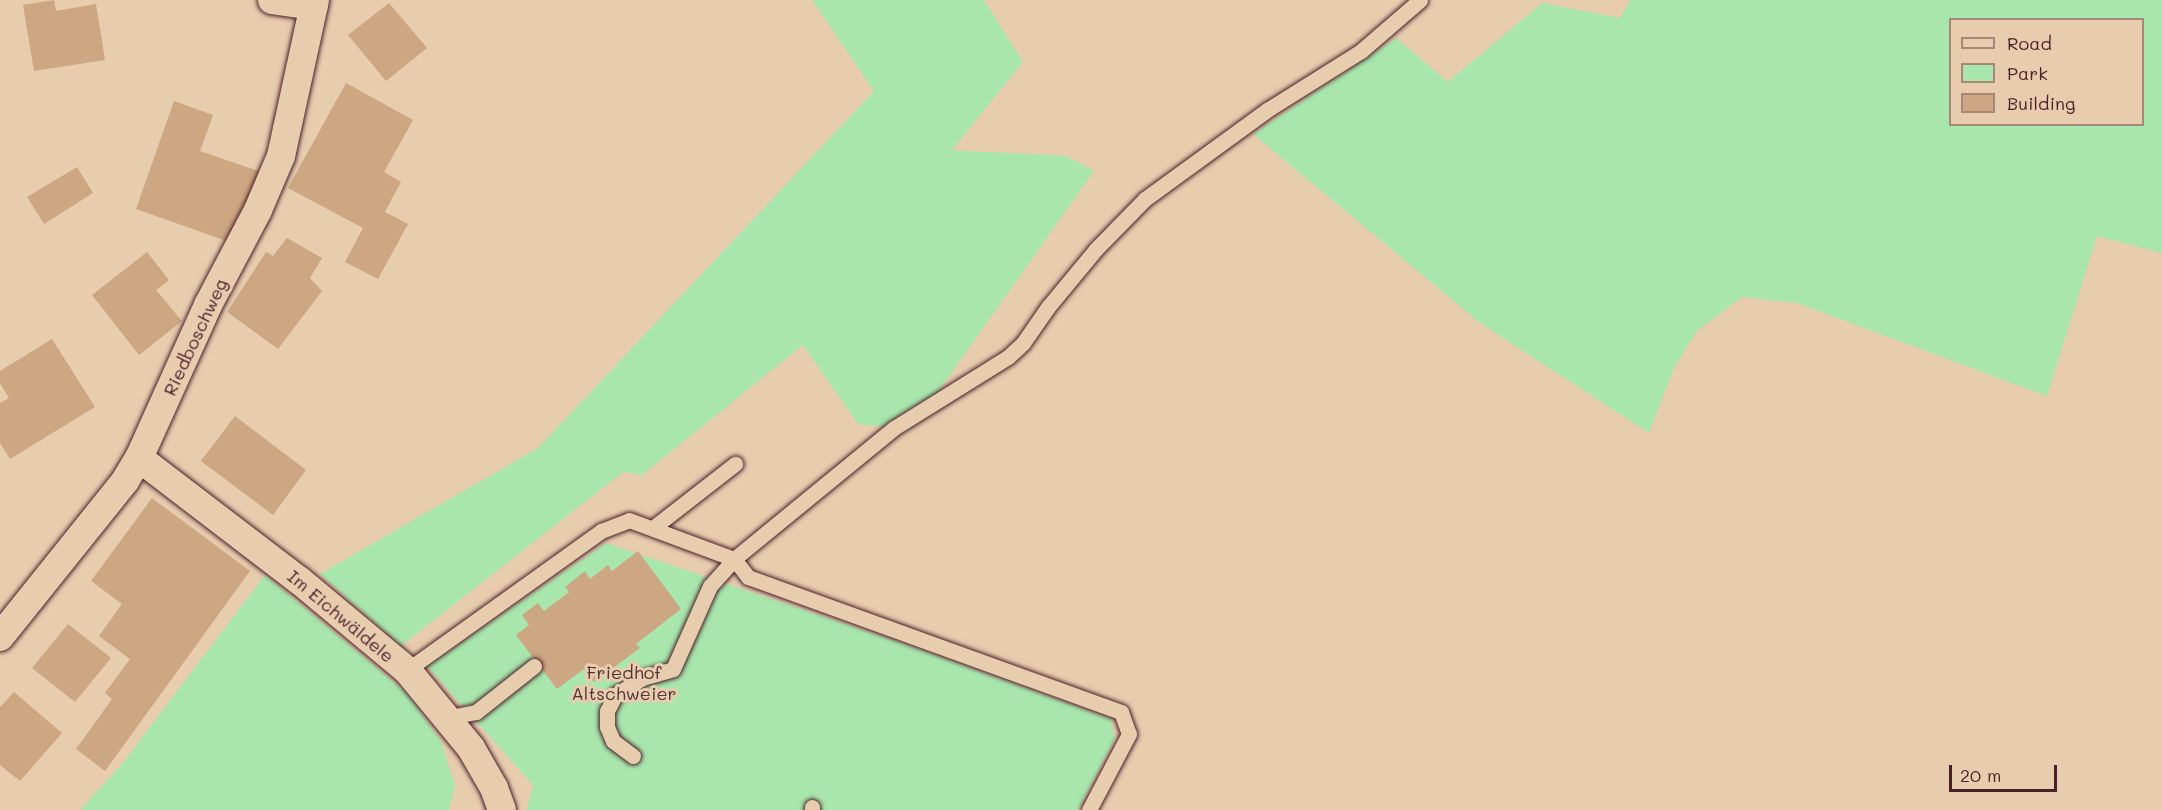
<!DOCTYPE html>
<meta charset="utf-8">
<style>
body{margin:0}
#map{position:relative;width:2162px;height:810px;overflow:hidden;background:#e7ccae;font-family:Mali,sans-serif}
div>[style]{position:absolute}
.green>*{inset:0;background:#a8e6ad}
.building>*{inset:0;background:#cca781}
.roads{filter:drop-shadow(0 0 2px #4a1f2b) drop-shadow(0 0 2px #4a1f2b)}
.lane>*{height:15px;margin:-7.5px;padding:0 7.5px;transform-origin:7.5px;border-radius:7.5px;background:#e7ccae}
.street>*{height:28px;margin:-14px;padding:0 14px;transform-origin:14px;border-radius:14px;background:#e7ccae}
span{translate:-50% -50%;white-space:nowrap;text-align:center;line-height:1.15;-webkit-text-stroke:6px #e7ccae;paint-order:stroke}
.street-label{font-size:18px;color:#4a1f2b}
.park-label{font-size:18px;color:#533338}
.legend{position:absolute;left:1949px;top:18px;width:195px;height:108px;box-sizing:border-box;background:#e7ccae;border:2px solid #a8877a;margin:0;padding:8px 10px;list-style:none;font-size:18px;color:#4a1f2b}
.legend li{display:flex;align-items:center;gap:12px;height:30px}
.legend b{width:30px;border:2px solid #a8877a}
.scale{position:absolute;left:1949px;top:765px;width:108px;height:27px;box-sizing:border-box;border:3px solid #4a1f2b;border-top:0;padding-left:8px;font-size:18px;line-height:21px;white-space:nowrap;color:#4a1f2b;-webkit-text-stroke:4px #e7ccae;paint-order:stroke}
</style>
<div id="map">
<div class="green">
<div style="clip-path:polygon(812px 0,984px 0,1023px 62px,952px 150px,1066px 156px,1094px 171px,911px 430px,858px 424px,803px 345px,642px 475px,623px 472px,401px 646px,320px 574px,538px 448px,874px 91px)"></div>
<div style="clip-path:polygon(evenodd,1630px 0,2162px 0,2162px 253px,2097px 236px,2047px 396px,1797px 303px,1742px 297px,1697px 331px,1674px 368px,1649px 433px,1480px 323px,1253px 134px,1396px 38px,1448px 82px,1542px 3px,1620px 18px,1630px 0,1950px 20px,2142px 20px,2142px 124px,1950px 124px,1950px 20px)"></div>
<div style="clip-path:polygon(606px 543px,916px 648px,1111px 719px,1115px 739px,1078px 810px,527px 810px,533px 785px,427px 666px)"></div>
<div style="clip-path:polygon(265px 575px,407px 693px,441px 741px,455px 785px,449px 810px,80px 810px,122px 764px)"></div>
</div>
<div class="building">
<div style="clip-path:polygon(54px 0,56px 11px,96px 4px,105px 60px,34px 71px,23px 5px)"></div>
<div style="clip-path:polygon(389px 3px,427px 48px,386px 81px,348px 35px)"></div>
<div style="clip-path:polygon(346px 83px,413px 120px,384px 172px,401px 182px,385px 212px,408px 224px,378px 279px,345px 262px,363px 228px,288px 188px)"></div>
<div style="clip-path:polygon(174px 101px,213px 115px,200px 151px,261px 172px,235px 244px,136px 209px)"></div>
<div style="clip-path:polygon(77px 167px,93px 193px,44px 224px,27px 197px)"></div>
<div style="clip-path:polygon(287px 238px,322px 258px,310px 278px,322px 291px,278px 349px,227px 312px,266px 252px,273px 256px)"></div>
<div style="clip-path:polygon(147px 252px,169px 280px,156px 290px,182px 321px,139px 355px,92px 295px)"></div>
<div style="clip-path:polygon(52px 339px,95px 407px,10px 459px,0 443px,0 403px,9px 398px,0 383px,0 371px)"></div>
<div style="clip-path:polygon(235px 416px,306px 470px,273px 515px,201px 461px)"></div>
<div style="clip-path:polygon(152px 498px,250px 571px,105px 771px,76px 749px,112px 699px,105px 693px,130px 659px,99px 636px,122px 604px,91px 581px)"></div>
<div style="clip-path:polygon(638px 551px,681px 609px,636px 644px,640px 648px,594px 682px,584px 669px,557px 689px,516px 635px,529px 625px,522px 615px,538px 603px,544px 611px,569px 592px,565px 587px,585px 571px,590px 579px,608px 565px,612px 571px)"></div>
<div style="clip-path:polygon(68px 624px,111px 658px,75px 702px,32px 668px)"></div>
<div style="clip-path:polygon(14px 692px,62px 733px,20px 781px,0 765px,0 707px)"></div>
</div>
<div class="roads">
<div class="lane">
<div style="left:654px;top:527px;width:103px;rotate:-37.9deg"></div>
<div style="left:407px;top:670px;width:239px;rotate:-35.6deg"></div>
<div style="left:601px;top:531px;width:30px;rotate:-21deg"></div>
<div style="left:629px;top:520px;width:112px;rotate:20.4deg"></div>
<div style="left:734px;top:559px;width:207px;rotate:-39.3deg"></div>
<div style="left:894px;top:428px;width:134px;rotate:-31.9deg"></div>
<div style="left:1008px;top:357px;width:21px;rotate:-43deg"></div>
<div style="left:1023px;top:343px;width:44px;rotate:-55.2deg"></div>
<div style="left:1048px;top:307px;width:75px;rotate:-50.4deg"></div>
<div style="left:1096px;top:249px;width:70px;rotate:-45.6deg"></div>
<div style="left:1145px;top:199px;width:151px;rotate:-36.1deg"></div>
<div style="left:1267px;top:110px;width:111px;rotate:-32.1deg"></div>
<div style="left:1361px;top:51px;width:78px;rotate:-40.8deg"></div>
<div style="left:445px;top:718px;width:32px;rotate:-11deg"></div>
<div style="left:476px;top:712px;width:74px;rotate:-38.4deg"></div>
<div style="left:633px;top:756px;width:25px;rotate:-143deg"></div>
<div style="left:613px;top:741px;width:15px;rotate:-113deg"></div>
<div style="left:607px;top:727px;width:16px;rotate:-90deg"></div>
<div style="left:607px;top:711px;width:18px;rotate:-63deg"></div>
<div style="left:615px;top:695px;width:32px;rotate:-32deg"></div>
<div style="left:642px;top:678px;width:32px;rotate:-16deg"></div>
<div style="left:673px;top:669px;width:91px;rotate:-66deg"></div>
<div style="left:710px;top:586px;width:36px;rotate:-48deg"></div>
<div style="left:734px;top:559px;width:23px;rotate:52deg"></div>
<div style="left:748px;top:577px;width:397px;rotate:19.9deg"></div>
<div style="left:1121px;top:712px;width:23px;rotate:70deg"></div>
<div style="left:1129px;top:734px;width:86px;rotate:117.8deg"></div>
<div style="left:812px;top:810px;width:3px;rotate:-90deg"></div>
</div>
<div class="street">
<div style="left:272px;top:0;width:42px;rotate:8.1deg"></div>
<div style="left:139px;top:458px;width:203px;rotate:37.4deg"></div>
<div style="left:300px;top:581px;width:139px;rotate:39.8deg"></div>
<div style="left:407px;top:670px;width:101px;rotate:50.6deg"></div>
<div style="left:471px;top:748px;width:46px;rotate:60.1deg"></div>
<div style="left:494px;top:788px;width:23px;rotate:70deg"></div>
<div style="left:0;top:637px;width:200px;rotate:-51.3deg"></div>
<div style="left:125px;top:481px;width:27px;rotate:-59deg"></div>
<div style="left:139px;top:458px;width:168px;rotate:-65.7deg"></div>
<div style="left:208px;top:305px;width:107px;rotate:-62.2deg"></div>
<div style="left:258px;top:210px;width:59px;rotate:-66.9deg"></div>
<div style="left:281px;top:156px;width:160px;rotate:-77.7deg"></div>
</div>
</div>
<div class="street-label">
<span style="left:195px;top:337px;rotate:-65deg">Riedboschweg</span>
<span style="left:341px;top:616px;rotate:40deg">Im Eichwäldele</span>
</div>
<div class="park-label">
<span style="left:624px;top:683px">Friedhof<br>Altschweier</span>
</div>
<ul class="legend">
<li><b style="height:8px;background:#e7ccae"></b>Road</li>
<li><b style="height:16px;background:#a8e6ad"></b>Park</li>
<li><b style="height:16px;background:#cca781"></b>Building</li>
</ul>
<div class="scale">20 m</div>
</div>
